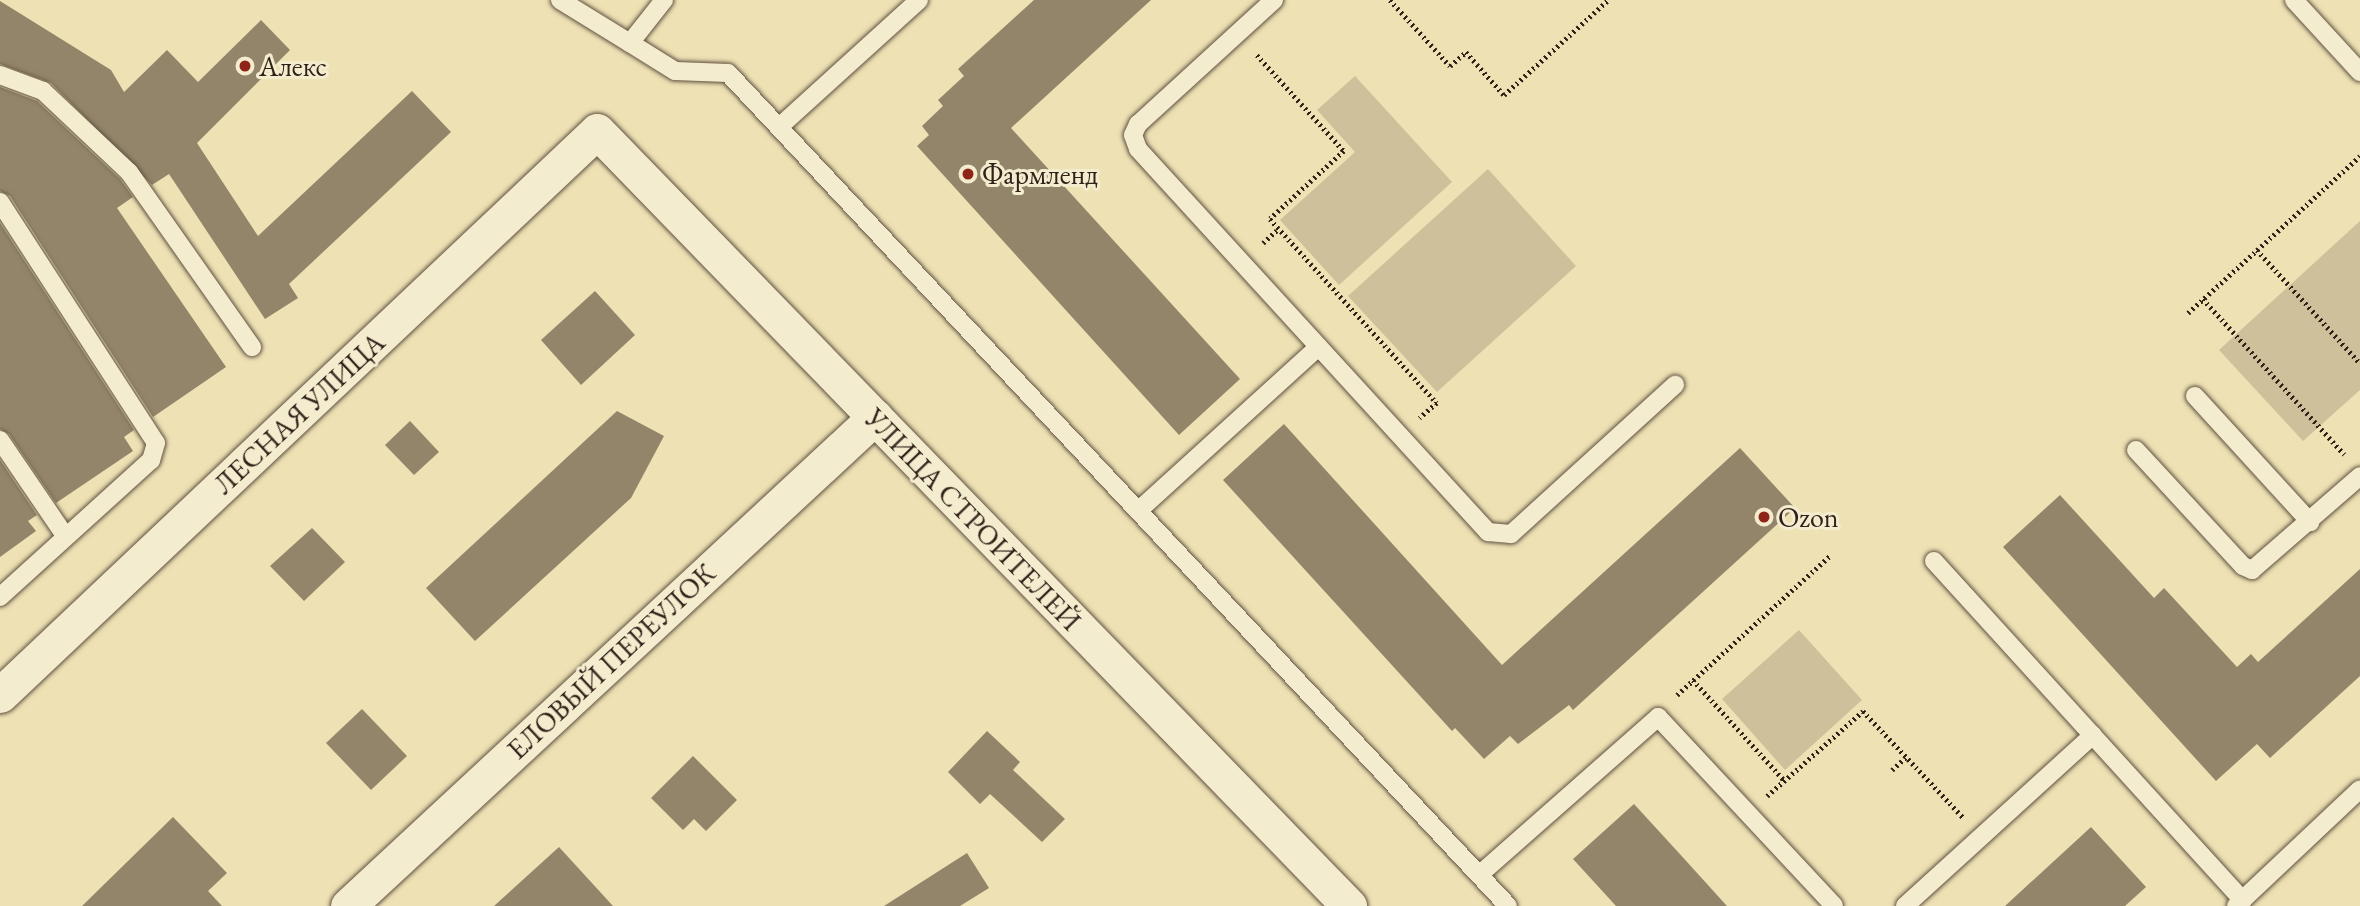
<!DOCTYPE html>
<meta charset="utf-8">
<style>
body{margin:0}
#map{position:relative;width:2360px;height:906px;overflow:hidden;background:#eee1b4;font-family:"EB Garamond",serif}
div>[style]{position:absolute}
.green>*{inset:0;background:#cec09a}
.building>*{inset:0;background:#93856a}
.path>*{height:4.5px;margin-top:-2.25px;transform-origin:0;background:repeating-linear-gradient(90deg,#302119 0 2px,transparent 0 5.5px)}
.roads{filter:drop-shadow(0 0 2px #605140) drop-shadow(0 0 2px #605140)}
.lane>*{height:18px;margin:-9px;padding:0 9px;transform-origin:9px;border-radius:9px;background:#f4ecce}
.street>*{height:35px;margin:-17.5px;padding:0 17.5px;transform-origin:17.5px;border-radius:17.5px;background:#f4ecce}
.dots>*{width:19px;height:19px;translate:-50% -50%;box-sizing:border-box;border:4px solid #f4ecce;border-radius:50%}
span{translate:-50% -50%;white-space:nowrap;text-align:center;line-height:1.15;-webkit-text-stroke:6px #f4ecce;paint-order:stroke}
.poi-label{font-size:28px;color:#302119}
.left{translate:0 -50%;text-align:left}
.street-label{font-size:28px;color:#302119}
</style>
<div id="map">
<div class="green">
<div style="clip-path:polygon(1355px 76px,1452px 182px,1339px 285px,1280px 220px,1355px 152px,1317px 110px)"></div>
<div style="clip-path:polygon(1488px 169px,1576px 266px,1437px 392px,1348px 296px)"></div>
<div style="clip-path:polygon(2360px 221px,2360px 390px,2303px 441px,2219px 350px)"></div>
<div style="clip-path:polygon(1799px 630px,1862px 700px,1785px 770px,1722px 699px)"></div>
</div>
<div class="building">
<div style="clip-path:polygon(1034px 0,1151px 0,1011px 128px,1240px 379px,1179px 435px,917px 146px,929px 135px,922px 126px,943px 106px,938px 100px,964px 76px,958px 69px)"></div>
<div style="clip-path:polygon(0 1px,111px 70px,124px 92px,167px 50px,198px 82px,261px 20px,290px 50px,197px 143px,258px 236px,412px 91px,451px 132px,289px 284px,298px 298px,265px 319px,169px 174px,152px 185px,51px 83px,0 64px)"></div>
<div style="clip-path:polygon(0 87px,37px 101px,120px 179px,133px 197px,117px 208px,226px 367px,153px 417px,10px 196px,0 191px)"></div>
<div style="clip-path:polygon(0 223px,134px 430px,124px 437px,133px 451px,56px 503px,9px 434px,0 429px)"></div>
<div style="clip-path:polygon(595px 291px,635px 335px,581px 385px,541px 340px)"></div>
<div style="clip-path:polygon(617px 411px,664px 436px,631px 498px,475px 641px,426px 588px)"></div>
<div style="clip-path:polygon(410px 421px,439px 452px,414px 475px,385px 445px)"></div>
<div style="clip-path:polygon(1284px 424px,1502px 665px,1740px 448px,1795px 508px,1573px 710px,1569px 705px,1518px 744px,1510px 736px,1484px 759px,1455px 728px,1452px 731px,1223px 480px)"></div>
<div style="clip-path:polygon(0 460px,37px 515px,28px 521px,36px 531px,0 557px)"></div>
<div style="clip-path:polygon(2060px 495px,2154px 598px,2164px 588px,2237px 667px,2251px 654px,2258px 662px,2360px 569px,2360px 676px,2270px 758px,2257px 744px,2216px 781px,2003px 547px)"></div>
<div style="clip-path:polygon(312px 528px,345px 562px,304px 601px,270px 566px)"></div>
<div style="clip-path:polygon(362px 709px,407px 756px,371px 790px,326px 743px)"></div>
<div style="clip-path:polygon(987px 731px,1020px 762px,1013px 770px,1065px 819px,1042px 842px,990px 794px,980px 804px,948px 772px)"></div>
<div style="clip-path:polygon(693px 756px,737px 800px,706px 831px,694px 819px,683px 830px,651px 798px)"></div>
<div style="clip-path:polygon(1634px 804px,1678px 852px,1727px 906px,1616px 906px,1573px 859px)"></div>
<div style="clip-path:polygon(173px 817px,227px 873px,208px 891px,222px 906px,82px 906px)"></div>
<div style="clip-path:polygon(2091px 827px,2146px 887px,2125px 906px,2005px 906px)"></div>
<div style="clip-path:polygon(559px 847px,613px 906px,494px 906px)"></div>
<div style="clip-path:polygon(967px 853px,989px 888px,960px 906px,884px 906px)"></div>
</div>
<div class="path">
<div style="left:1390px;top:0;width:89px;rotate:47.7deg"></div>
<div style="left:1450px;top:66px;width:21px;rotate:-41deg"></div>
<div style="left:1466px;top:52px;width:57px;rotate:48.5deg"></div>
<div style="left:1504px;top:95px;width:141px;rotate:-42.4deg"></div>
<div style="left:1257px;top:55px;width:130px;rotate:47.8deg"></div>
<div style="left:1344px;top:151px;width:100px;rotate:137.4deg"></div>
<div style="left:1270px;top:219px;width:248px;rotate:47.8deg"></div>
<div style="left:1437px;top:403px;width:23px;rotate:139deg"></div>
<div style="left:1263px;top:243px;width:21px;rotate:-43deg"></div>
<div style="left:2257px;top:250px;width:153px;rotate:47.7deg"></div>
<div style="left:2203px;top:299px;width:210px;rotate:47.7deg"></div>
<div style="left:2188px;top:313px;width:233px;rotate:-42.4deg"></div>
<div style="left:1693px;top:680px;width:135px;rotate:47.7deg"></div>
<div style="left:1677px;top:695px;width:208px;rotate:-42.3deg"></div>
<div style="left:1892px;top:770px;width:21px;rotate:-43deg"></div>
<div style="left:1767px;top:796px;width:128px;rotate:-41.5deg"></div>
<div style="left:1863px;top:711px;width:146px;rotate:46.7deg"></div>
</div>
<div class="roads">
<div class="lane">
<div style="left:560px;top:0;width:82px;rotate:31.6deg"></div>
<div style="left:664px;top:0;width:55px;rotate:128.3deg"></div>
<div style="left:630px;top:43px;width:53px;rotate:31.9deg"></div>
<div style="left:675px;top:71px;width:53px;rotate:2.2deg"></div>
<div style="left:728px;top:73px;width:1141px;rotate:46.88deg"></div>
<div style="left:1274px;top:0;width:184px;rotate:137.6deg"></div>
<div style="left:1138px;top:124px;width:12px;rotate:114deg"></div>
<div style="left:1133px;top:135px;width:15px;rotate:70deg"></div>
<div style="left:1138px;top:149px;width:519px;rotate:47.58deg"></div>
<div style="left:1488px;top:532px;width:23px;rotate:5deg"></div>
<div style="left:1511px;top:534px;width:222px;rotate:-42.3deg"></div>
<div style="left:2294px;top:0;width:98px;rotate:47.5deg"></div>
<div style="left:0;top:75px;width:46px;rotate:20.4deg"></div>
<div style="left:43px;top:91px;width:118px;rotate:43.3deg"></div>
<div style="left:129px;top:172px;width:214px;rotate:54.9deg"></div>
<div style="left:779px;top:127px;width:189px;rotate:-42.2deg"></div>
<div style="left:0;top:202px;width:287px;rotate:57.1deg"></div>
<div style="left:156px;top:443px;width:18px;rotate:106deg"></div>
<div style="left:151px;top:460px;width:204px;rotate:137.8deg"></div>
<div style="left:2195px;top:396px;width:171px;rotate:47.6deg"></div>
<div style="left:0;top:440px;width:117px;rotate:55.8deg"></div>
<div style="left:2136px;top:450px;width:158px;rotate:47.3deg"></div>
<div style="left:2243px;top:566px;width:10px;rotate:24deg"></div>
<div style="left:2252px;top:570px;width:143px;rotate:-41deg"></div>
<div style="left:1138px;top:511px;width:244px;rotate:-42.3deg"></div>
<div style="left:1934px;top:561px;width:459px;rotate:47.7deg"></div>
<div style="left:1479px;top:875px;width:239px;rotate:-41.4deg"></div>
<div style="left:1658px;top:717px;width:258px;rotate:47deg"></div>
<div style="left:1905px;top:906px;width:254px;rotate:-42.3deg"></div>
<div style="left:2236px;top:906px;width:170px;rotate:-43.3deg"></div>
</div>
<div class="street">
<div style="left:0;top:695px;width:821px;rotate:-43.37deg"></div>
<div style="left:597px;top:131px;width:1080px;rotate:45.86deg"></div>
<div style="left:348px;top:906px;width:719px;rotate:-42.86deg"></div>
</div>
</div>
<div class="dots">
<div style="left:245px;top:66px;background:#8f2418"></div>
<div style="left:968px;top:174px;background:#8f2418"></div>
<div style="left:1764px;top:517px;background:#8f2418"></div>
</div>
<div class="poi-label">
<span class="left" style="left:259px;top:66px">Алекс</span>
<span class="left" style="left:982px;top:174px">Фармленд</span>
<span class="left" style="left:1778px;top:517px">Ozon</span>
</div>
<div class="street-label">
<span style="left:299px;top:413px;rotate:-43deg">ЛЕСНАЯ УЛИЦА</span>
<span style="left:973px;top:519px;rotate:46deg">УЛИЦА СТРОИТЕЛЕЙ</span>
<span style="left:611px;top:661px;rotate:-43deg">ЕЛОВЫЙ ПЕРЕУЛОК</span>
</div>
</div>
